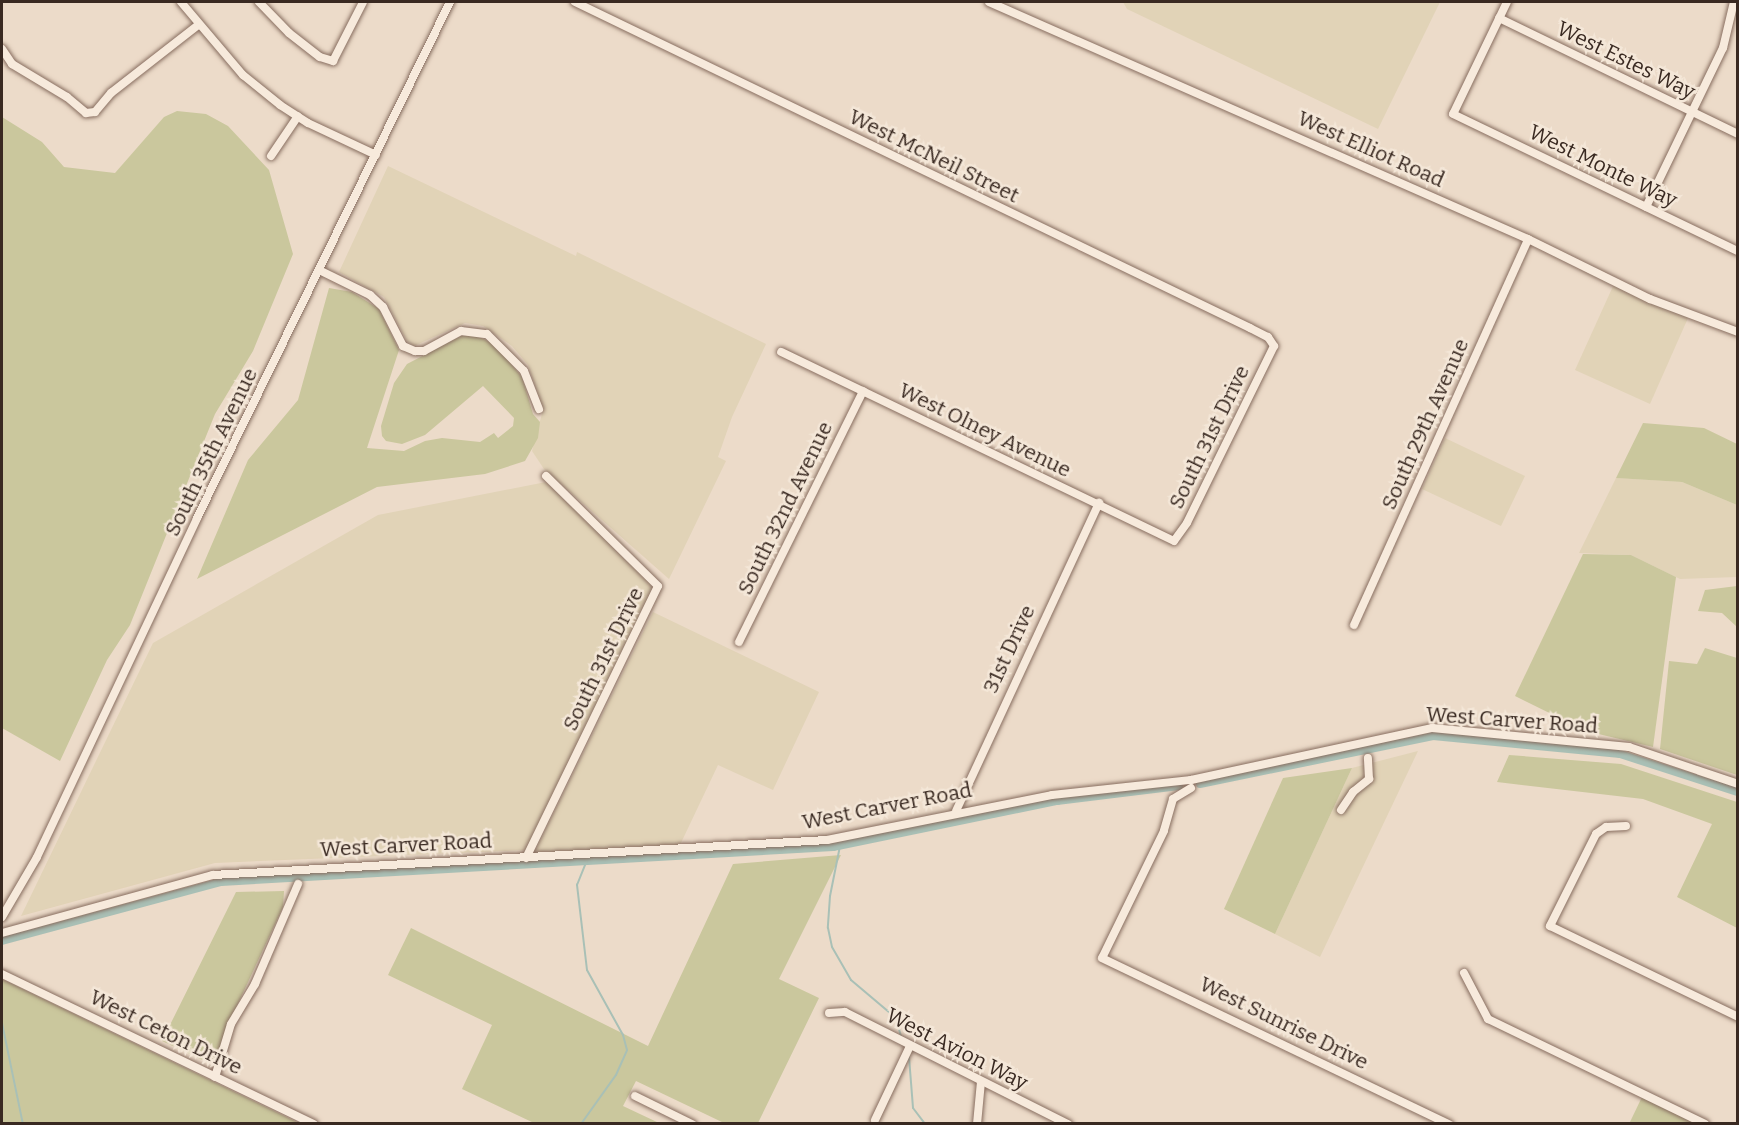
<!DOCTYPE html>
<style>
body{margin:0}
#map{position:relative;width:1739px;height:1125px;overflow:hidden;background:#ecdbc9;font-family:Bitter,serif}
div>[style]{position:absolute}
.farmland>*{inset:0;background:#e1d3b7}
.green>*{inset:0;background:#cac79d}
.stream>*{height:2px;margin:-1px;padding:0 1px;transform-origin:1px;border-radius:1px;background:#a9c0b6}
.canal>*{height:8px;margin:-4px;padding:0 4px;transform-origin:4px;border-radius:4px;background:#a9c0b6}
.roads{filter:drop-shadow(0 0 2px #876d5f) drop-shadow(0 0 2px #876d5f)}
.minor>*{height:8px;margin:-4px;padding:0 4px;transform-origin:4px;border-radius:4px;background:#f7eadc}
span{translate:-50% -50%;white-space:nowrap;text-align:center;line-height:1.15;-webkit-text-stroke:5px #f4e7d8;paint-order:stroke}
.street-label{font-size:21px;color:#392921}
.frame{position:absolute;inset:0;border:3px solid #392921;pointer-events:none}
</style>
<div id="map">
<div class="farmland">
<div style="clip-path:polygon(1123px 2px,1440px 2px,1378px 129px,1127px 9px)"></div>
<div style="clip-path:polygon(388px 166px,576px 256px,577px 252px,766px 344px,732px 417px,718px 457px,726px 461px,669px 579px,544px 469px,532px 451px,543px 410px,528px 365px,512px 346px,483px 326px,465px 323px,414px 346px,407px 341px,384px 297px,339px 272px)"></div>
<div style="clip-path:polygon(1614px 284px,1688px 318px,1650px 404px,1575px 370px)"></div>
<div style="clip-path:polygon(1445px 438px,1525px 476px,1501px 526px,1422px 489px)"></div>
<div style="clip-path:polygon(1616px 478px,1682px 482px,1737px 505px,1737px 577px,1680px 579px,1631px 555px,1579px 553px)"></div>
<div style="clip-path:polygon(546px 482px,654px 585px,526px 850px,215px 863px,21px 916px,153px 643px,378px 515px)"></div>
<div style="clip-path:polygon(653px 612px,819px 692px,773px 790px,718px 765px,680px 845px,534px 853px)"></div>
<div style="clip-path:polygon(1418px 751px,1320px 957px,1275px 934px,1352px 768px)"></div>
</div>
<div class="green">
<div style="clip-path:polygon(177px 111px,206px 114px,228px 126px,269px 170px,293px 254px,253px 351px,215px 414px,130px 625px,107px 660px,60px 761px,2px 728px,2px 117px,42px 142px,64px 167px,115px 173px,164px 117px)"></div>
<div style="clip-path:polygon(329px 288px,352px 292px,379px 309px,399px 350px,367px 448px,404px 451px,425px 441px,442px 438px,480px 442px,494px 433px,498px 438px,513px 426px,514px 418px,483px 386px,425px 435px,402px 444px,386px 441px,382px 436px,381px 426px,394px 383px,407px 364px,461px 336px,477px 336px,494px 344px,522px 377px,533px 414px,540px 422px,538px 438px,525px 461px,485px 474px,377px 487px,197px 579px,248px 460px,298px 400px)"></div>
<div style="clip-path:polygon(1643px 423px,1704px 428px,1737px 444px,1737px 505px,1682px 482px,1616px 478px)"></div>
<div style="clip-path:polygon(1583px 554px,1631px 555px,1676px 577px,1653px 747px,1586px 731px,1515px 696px)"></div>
<div style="clip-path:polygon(1737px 586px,1737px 627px,1722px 613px,1698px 611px,1705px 590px)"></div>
<div style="clip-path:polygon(1705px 648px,1737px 658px,1737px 775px,1660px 749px,1669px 661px,1697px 664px)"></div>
<div style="clip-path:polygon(1509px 755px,1621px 764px,1737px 802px,1737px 928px,1677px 897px,1712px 824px,1643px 799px,1497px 782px)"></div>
<div style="clip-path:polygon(1352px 768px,1275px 934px,1224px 909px,1283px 778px)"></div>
<div style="clip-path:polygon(841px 855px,779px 979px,819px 998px,758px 1123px,724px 1123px,636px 1081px,623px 1106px,659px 1123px,534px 1123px,462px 1089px,492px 1025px,388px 975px,411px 928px,648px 1046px,733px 864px)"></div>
<div style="clip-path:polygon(284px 891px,283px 907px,228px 1025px,215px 1066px,162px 1041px,236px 892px)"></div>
<div style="clip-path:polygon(2px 979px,299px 1123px,2px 1123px)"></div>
<div style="clip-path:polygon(1642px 1097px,1696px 1124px,1629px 1124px)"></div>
</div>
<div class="stream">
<div style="left:840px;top:846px;width:51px;rotate:101.3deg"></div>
<div style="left:830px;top:896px;width:32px;rotate:94deg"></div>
<div style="left:828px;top:928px;width:19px;rotate:78deg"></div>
<div style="left:832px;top:947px;width:38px;rotate:60deg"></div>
<div style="left:851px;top:980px;width:59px;rotate:40.2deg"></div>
<div style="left:896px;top:1018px;width:20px;rotate:75deg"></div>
<div style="left:2px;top:1023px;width:103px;rotate:78.3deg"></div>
<div style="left:909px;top:1057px;width:51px;rotate:85.5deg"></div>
<div style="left:913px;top:1108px;width:20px;rotate:53deg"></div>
<div style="left:581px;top:1124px;width:60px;rotate:-54.5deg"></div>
<div style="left:616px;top:1075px;width:27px;rotate:-66deg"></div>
<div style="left:627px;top:1050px;width:16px;rotate:-105deg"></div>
<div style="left:623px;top:1035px;width:74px;rotate:-119deg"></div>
<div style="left:587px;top:970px;width:86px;rotate:-96.7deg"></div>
<div style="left:577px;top:885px;width:24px;rotate:-68deg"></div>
</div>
<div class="canal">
<div style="left:1200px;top:784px;width:238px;rotate:-11.6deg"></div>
<div style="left:1433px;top:736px;width:188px;rotate:5.5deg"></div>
<div style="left:1620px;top:754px;width:124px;rotate:17.9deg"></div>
<div style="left:2px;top:941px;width:227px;rotate:-15.1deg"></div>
<div style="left:221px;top:882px;width:613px;rotate:-3.27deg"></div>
<div style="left:833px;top:847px;width:229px;rotate:-11.6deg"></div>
<div style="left:1057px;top:801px;width:123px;rotate:-7deg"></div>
</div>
<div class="roads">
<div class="minor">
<div style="left:181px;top:2px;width:96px;rotate:49.7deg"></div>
<div style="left:243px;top:75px;width:48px;rotate:39deg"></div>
<div style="left:280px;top:105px;width:33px;rotate:33deg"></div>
<div style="left:308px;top:123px;width:75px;rotate:25.2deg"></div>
<div style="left:259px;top:2px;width:43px;rotate:45.9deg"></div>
<div style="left:289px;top:33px;width:39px;rotate:38deg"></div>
<div style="left:320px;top:57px;width:14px;rotate:17deg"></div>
<div style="left:333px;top:61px;width:66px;rotate:-63deg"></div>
<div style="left:575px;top:2px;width:750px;rotate:25.78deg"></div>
<div style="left:1250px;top:328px;width:20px;rotate:27deg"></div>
<div style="left:1268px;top:337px;width:11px;rotate:56deg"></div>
<div style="left:1274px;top:346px;width:197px;rotate:116.2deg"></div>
<div style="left:1187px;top:523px;width:22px;rotate:126deg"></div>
<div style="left:1174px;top:541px;width:436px;rotate:-154.3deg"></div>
<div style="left:989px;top:2px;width:589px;rotate:23.74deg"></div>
<div style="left:1528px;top:239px;width:136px;rotate:26.2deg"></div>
<div style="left:1650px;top:299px;width:94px;rotate:20.6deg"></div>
<div style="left:1507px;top:2px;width:124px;rotate:115.7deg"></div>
<div style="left:1453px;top:114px;width:316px;rotate:25.7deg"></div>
<div style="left:1499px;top:18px;width:266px;rotate:25.9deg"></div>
<div style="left:2px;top:49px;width:18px;rotate:56deg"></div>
<div style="left:12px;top:64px;width:64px;rotate:31deg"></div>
<div style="left:67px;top:97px;width:25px;rotate:40deg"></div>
<div style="left:86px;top:113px;width:9px;rotate:-6deg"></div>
<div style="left:95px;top:112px;width:25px;rotate:-50deg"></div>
<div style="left:111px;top:93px;width:110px;rotate:-38deg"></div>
<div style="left:271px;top:156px;width:48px;rotate:-56deg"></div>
<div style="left:1646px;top:207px;width:177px;rotate:-64.2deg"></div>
<div style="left:1723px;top:48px;width:47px;rotate:-76.6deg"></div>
<div style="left:319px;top:270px;width:57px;rotate:26.1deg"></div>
<div style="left:370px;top:295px;width:18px;rotate:43deg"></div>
<div style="left:383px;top:307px;width:44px;rotate:62.9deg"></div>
<div style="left:403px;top:346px;width:13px;rotate:23deg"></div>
<div style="left:415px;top:351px;width:9px"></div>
<div style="left:424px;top:351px;width:42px;rotate:-28.4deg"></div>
<div style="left:461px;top:331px;width:26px;rotate:7deg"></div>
<div style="left:487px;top:334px;width:52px;rotate:45deg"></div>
<div style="left:524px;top:371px;width:41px;rotate:68.5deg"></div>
<div style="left:1354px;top:625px;width:423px;rotate:-65.7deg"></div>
<div style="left:739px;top:642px;width:280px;rotate:-63.7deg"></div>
<div style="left:1191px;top:788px;width:21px;rotate:149deg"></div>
<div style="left:1173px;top:799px;width:33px;rotate:106deg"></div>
<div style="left:1164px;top:831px;width:141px;rotate:116deg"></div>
<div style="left:1102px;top:958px;width:385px;rotate:25.6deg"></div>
<div style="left:1341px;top:810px;width:22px;rotate:-56deg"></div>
<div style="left:1353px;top:792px;width:21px;rotate:-39deg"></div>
<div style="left:1369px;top:779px;width:21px;rotate:-93deg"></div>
<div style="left:956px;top:811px;width:340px;rotate:-65.1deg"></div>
<div style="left:1626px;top:826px;width:20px;rotate:177deg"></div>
<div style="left:1606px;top:827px;width:12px;rotate:145deg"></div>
<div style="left:1596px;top:834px;width:103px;rotate:116.6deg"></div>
<div style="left:1550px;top:926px;width:209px;rotate:25.8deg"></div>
<div style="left:526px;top:858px;width:302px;rotate:-64.1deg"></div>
<div style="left:658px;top:586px;width:157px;rotate:-135.5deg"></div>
<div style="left:2px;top:917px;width:69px;rotate:-59.7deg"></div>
<div style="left:37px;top:857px;width:375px;rotate:-64.7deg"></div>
<div style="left:197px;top:518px;width:575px;rotate:-63.88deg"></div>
<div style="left:2px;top:933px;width:219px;rotate:-15.4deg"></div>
<div style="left:213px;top:875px;width:615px;rotate:-3.26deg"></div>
<div style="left:827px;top:840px;width:229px;rotate:-11.3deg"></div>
<div style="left:1052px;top:795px;width:140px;rotate:-6.2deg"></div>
<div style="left:1191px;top:780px;width:247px;rotate:-12.2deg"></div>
<div style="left:1432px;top:728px;width:198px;rotate:5.5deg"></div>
<div style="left:1629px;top:747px;width:115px;rotate:18.7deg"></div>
<div style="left:1464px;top:973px;width:52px;rotate:62.4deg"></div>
<div style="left:1488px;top:1019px;width:241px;rotate:25.8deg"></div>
<div style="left:2px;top:974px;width:346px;rotate:25.7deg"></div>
<div style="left:829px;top:1013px;width:16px;rotate:-4deg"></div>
<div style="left:845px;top:1012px;width:250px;rotate:26.7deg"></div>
<div style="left:215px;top:1077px;width:55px;rotate:-73.2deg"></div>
<div style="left:231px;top:1024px;width:47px;rotate:-59deg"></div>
<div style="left:255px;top:984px;width:109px;rotate:-66.7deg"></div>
<div style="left:635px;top:1096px;width:64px;rotate:26.2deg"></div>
<div style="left:875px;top:1120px;width:82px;rotate:-64.7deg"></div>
<div style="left:977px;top:1124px;width:42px;rotate:-84.6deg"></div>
</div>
</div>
<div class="street-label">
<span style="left:1626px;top:60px;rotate:26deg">West Estes Way</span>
<span style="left:1371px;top:149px;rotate:24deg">West Elliot Road</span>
<span style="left:934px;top:156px;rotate:26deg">West McNeil Street</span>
<span style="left:1603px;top:166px;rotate:26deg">West Monte Way</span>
<span style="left:1425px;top:424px;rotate:-66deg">South 29th Avenue</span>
<span style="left:985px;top:430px;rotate:26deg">West Olney Avenue</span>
<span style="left:1209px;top:437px;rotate:-64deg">South 31st Drive</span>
<span style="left:211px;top:452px;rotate:-64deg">South 35th Avenue</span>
<span style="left:785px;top:508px;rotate:-64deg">South 32nd Avenue</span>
<span style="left:1009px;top:649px;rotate:-65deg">31st Drive</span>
<span style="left:603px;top:659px;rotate:-64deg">South 31st Drive</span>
<span style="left:1512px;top:720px;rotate:4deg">West Carver Road</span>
<span style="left:887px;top:806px;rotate:-11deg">West Carver Road</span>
<span style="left:406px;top:845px;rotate:-3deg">West Carver Road</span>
<span style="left:1284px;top:1023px;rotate:26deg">West Sunrise Drive</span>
<span style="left:166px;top:1032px;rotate:26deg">West Ceton Drive</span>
<span style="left:957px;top:1049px;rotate:27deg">West Avion Way</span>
</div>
<div class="frame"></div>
</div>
